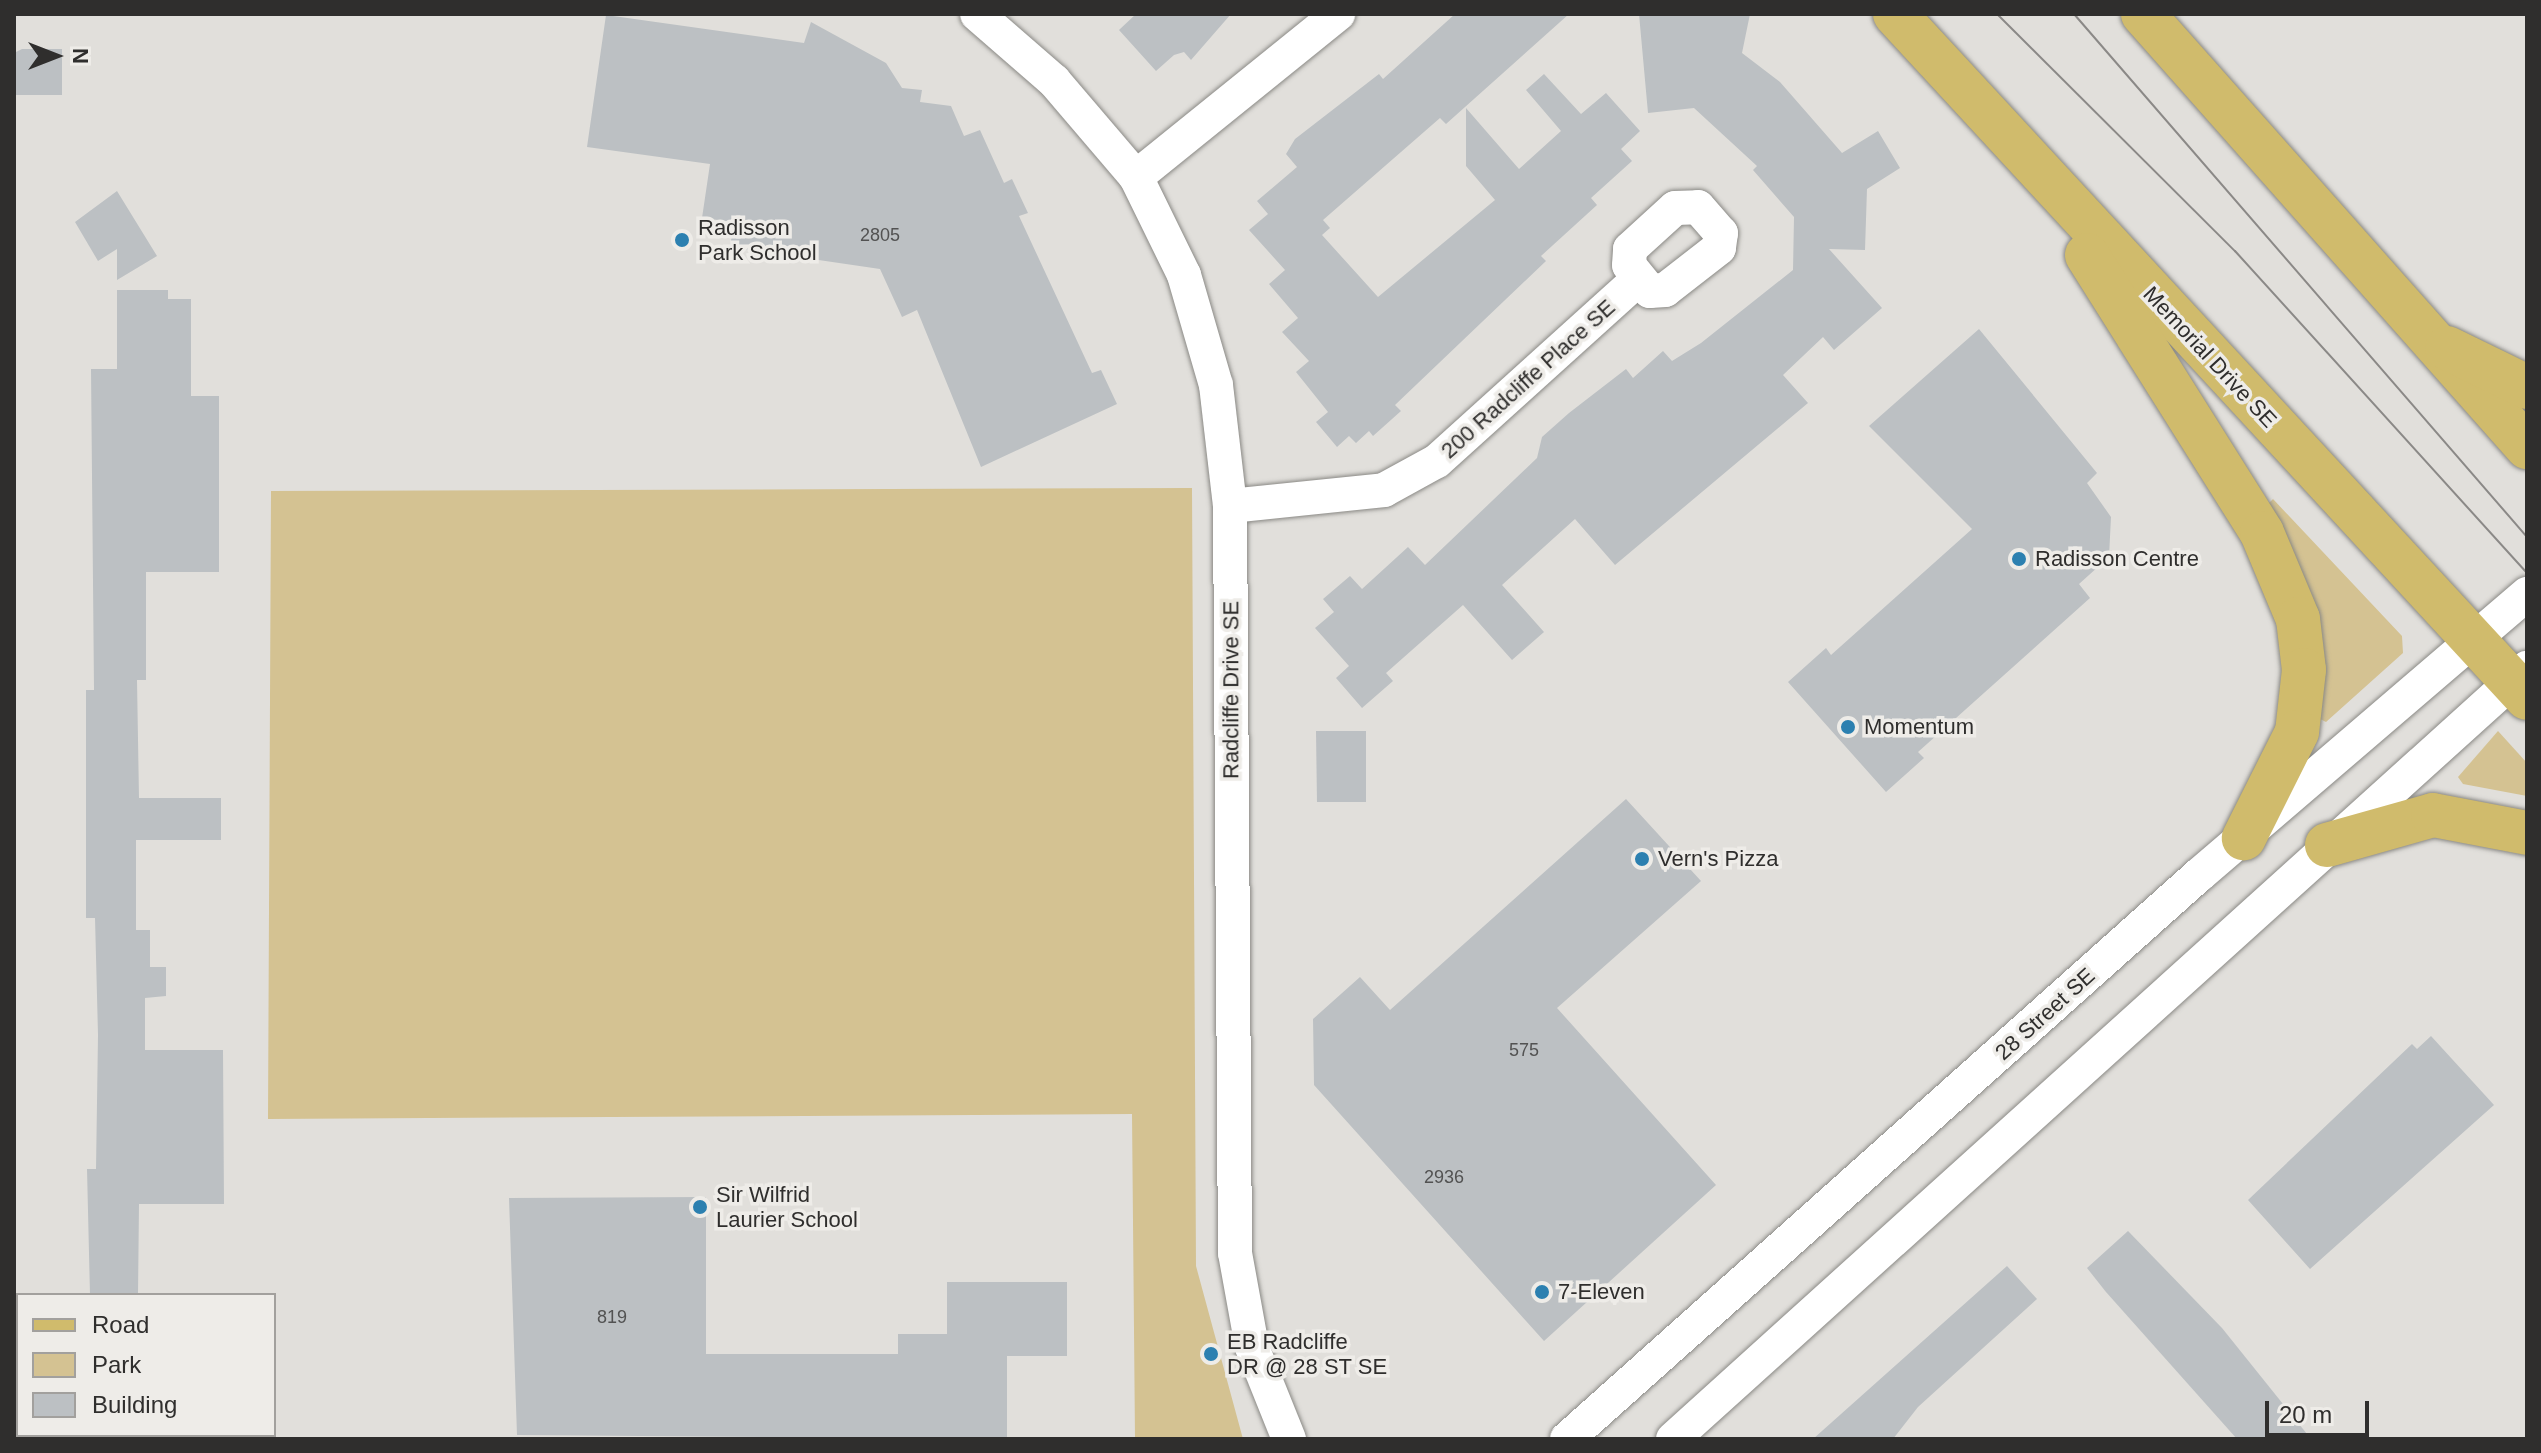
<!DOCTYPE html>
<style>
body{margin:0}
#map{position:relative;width:2541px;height:1453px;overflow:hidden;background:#e1dfdb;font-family:Arial,sans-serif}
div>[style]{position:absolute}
.green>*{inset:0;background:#d4c292}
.building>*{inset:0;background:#bcc0c3}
.roads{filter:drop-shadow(0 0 2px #8a8985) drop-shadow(0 0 2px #8a8985)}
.minor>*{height:34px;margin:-17px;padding:0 17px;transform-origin:17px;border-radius:17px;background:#fff}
.major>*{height:44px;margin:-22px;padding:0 22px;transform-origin:22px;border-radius:22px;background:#d0bb6c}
.tram>*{height:2px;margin:-1px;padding:0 1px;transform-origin:1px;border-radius:1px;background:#8b8987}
.dots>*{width:22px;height:22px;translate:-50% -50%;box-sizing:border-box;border:4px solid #eeece8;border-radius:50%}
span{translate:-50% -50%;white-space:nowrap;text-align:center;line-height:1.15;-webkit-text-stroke:7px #eeece8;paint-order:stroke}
.number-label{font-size:18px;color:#525252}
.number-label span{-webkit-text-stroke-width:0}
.poi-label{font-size:22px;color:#2f2e2d}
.left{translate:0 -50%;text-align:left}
.street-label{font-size:22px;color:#2f2e2d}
.frame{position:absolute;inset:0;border:16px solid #2f2e2d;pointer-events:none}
.legend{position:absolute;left:16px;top:1293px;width:260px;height:144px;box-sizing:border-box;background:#eeece8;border:2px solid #a2a09d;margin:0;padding:10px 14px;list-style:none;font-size:24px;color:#2f2e2d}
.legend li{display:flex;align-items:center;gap:16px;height:40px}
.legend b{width:40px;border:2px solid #a2a09d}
.north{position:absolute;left:16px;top:16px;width:80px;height:80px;-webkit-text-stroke:6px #eeece8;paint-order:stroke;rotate:90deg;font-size:22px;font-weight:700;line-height:32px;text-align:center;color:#2f2e2d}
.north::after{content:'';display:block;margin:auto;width:28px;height:36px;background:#2f2e2d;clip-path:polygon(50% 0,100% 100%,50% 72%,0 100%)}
.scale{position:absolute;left:2265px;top:1401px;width:104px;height:36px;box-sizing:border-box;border:4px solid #2f2e2d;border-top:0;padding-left:10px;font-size:24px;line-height:28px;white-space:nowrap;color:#2f2e2d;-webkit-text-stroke:6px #eeece8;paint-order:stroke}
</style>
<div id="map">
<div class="green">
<div style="clip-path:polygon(1192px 488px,1196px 1266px,1243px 1439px,1135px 1439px,1132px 1114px,268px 1119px,271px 491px)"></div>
<div style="clip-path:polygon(2273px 499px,2402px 636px,2403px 653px,2326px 722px,2318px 718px,2313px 603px,2267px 505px)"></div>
<div style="clip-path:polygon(2498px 731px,2527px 763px,2527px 796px,2463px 784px,2458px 777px)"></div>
</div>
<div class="building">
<div style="clip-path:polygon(1136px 14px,1231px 14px,1191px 60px,1184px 52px,1174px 55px,1156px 71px,1119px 30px)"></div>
<div style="clip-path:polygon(1455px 14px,1569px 14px,1446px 124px,1440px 118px,1323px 220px,1330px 228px,1322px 235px,1378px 297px,1495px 200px,1466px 166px,1466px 108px,1519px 169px,1561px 131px,1526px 90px,1544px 74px,1581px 114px,1606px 93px,1640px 131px,1621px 149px,1632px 161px,1591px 198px,1597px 205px,1541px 256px,1546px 261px,1395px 405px,1401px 411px,1373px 436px,1369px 431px,1356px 443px,1349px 436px,1337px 447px,1316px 422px,1328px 412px,1296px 372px,1309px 361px,1282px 332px,1298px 318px,1269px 284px,1285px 270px,1249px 230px,1268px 214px,1257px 201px,1297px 167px,1286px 154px,1295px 139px,1379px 74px,1383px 79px)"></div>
<div style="clip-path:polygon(1639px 14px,1750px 14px,1742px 53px,1780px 82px,1842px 153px,1878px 131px,1900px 168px,1867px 189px,1865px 250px,1829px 249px,1882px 308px,1834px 350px,1823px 337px,1783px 375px,1808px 403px,1615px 565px,1575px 519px,1502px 585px,1544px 632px,1512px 660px,1463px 605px,1386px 673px,1393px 681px,1362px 708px,1336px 678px,1349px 666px,1315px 628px,1334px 612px,1323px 599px,1350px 576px,1362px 589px,1408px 547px,1425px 565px,1537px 458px,1542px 437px,1569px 413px,1626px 369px,1633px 378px,1663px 351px,1672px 361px,1701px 343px,1793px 270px,1794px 217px,1753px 170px,1757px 166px,1694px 108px,1648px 113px)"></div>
<div style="clip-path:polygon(606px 15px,804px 43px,811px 22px,886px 63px,902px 88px,922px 90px,920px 102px,951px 106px,964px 136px,980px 130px,1004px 183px,1012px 179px,1028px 213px,1019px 216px,1092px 373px,1101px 370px,1117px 404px,981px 467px,917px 310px,902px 317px,880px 269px,730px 247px,734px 222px,702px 218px,710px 164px,587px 147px)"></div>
<div style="clip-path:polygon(22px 49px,62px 49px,62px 95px,14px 95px,14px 53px)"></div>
<div style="clip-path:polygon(117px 191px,157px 256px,117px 280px,117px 249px,98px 261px,75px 222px)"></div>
<div style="clip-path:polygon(117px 290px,168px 290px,168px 299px,191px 299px,191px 396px,219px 396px,219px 572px,146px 572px,146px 680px,137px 680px,139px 798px,221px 798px,221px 840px,136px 840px,136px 930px,150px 930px,150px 967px,166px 967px,166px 996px,145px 998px,145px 1050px,223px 1050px,224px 1204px,139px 1204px,138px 1295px,90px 1295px,87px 1169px,96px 1169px,98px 1035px,95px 918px,86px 918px,86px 690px,94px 690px,91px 369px,117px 369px)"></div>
<div style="clip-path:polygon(1979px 329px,2097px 473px,2087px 483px,2111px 517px,2109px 557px,2079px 584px,2090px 598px,1918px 752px,1924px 758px,1886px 792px,1788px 682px,1826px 648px,1831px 655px,1972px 529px,1869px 426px)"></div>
<div style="clip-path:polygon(1316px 731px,1366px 731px,1366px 802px,1317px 802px)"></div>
<div style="clip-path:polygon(1626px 799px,1701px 881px,1557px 1008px,1716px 1185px,1544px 1341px,1314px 1085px,1313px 1019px,1360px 977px,1390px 1010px)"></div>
<div style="clip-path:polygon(2431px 1036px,2494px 1105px,2310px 1269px,2248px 1200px,2412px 1044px,2417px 1049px)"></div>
<div style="clip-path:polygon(706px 1197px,706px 1354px,898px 1354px,898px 1334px,947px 1334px,947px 1282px,1067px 1282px,1067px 1356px,1007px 1356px,1007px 1439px,517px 1435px,509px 1198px)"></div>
<div style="clip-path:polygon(2128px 1231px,2222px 1328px,2311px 1439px,2237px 1439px,2106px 1292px,2087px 1268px)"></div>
<div style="clip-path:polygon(2007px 1266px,2037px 1299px,1918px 1407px,1893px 1439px,1813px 1439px)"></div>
</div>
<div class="roads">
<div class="minor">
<div style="left:977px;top:14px;width:102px;rotate:41deg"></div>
<div style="left:1054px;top:81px;width:126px;rotate:49.5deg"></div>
<div style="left:1136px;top:177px;width:109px;rotate:63.9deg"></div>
<div style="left:1184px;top:275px;width:115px;rotate:73.8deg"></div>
<div style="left:1216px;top:385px;width:122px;rotate:83.4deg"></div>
<div style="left:1230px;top:506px;width:747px;rotate:89.62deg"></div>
<div style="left:1235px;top:1253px;width:96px;rotate:79.7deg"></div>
<div style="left:1252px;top:1347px;width:99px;rotate:68.1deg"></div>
<div style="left:1136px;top:177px;width:260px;rotate:-38.9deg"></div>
<div style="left:1698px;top:207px;width:35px;rotate:49deg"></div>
<div style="left:1721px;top:233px;width:15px;rotate:98deg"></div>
<div style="left:1719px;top:248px;width:68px;rotate:142.1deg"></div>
<div style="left:1665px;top:290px;width:15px;rotate:176deg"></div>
<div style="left:1650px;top:291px;width:33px;rotate:-129deg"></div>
<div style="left:1629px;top:265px;width:16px;rotate:-86deg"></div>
<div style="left:1630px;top:249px;width:61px;rotate:-42.3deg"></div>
<div style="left:1675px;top:208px;width:23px;rotate:-2deg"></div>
<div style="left:1230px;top:506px;width:155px;rotate:-5.9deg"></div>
<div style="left:1384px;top:490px;width:60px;rotate:-28.7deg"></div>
<div style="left:1437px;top:461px;width:270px;rotate:-42.1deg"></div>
<div style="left:1567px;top:1439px;width:847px;rotate:-41.75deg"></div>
<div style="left:2199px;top:875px;width:432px;rotate:-40.6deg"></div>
<div style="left:1673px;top:1439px;width:1151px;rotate:-42.08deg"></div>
</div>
<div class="major">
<div style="left:1895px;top:14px;width:931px;rotate:47.26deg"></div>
<div style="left:2143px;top:14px;width:579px;rotate:48.43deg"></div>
<div style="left:2087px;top:255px;width:328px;rotate:57.8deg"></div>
<div style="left:2262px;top:533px;width:93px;rotate:67.3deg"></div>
<div style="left:2298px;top:619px;width:51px;rotate:83.3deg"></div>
<div style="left:2304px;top:670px;width:62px;rotate:96.4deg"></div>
<div style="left:2297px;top:732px;width:119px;rotate:116.6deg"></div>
<div style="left:2447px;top:348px;width:89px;rotate:26deg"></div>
<div style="left:2327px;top:845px;width:110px;rotate:-15.8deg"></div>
<div style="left:2433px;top:815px;width:96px;rotate:10.8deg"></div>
</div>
</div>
<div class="tram">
<div style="left:1997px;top:14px;width:336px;rotate:44.9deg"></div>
<div style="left:2235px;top:251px;width:435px;rotate:47.8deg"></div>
<div style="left:2074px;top:14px;width:692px;rotate:49.1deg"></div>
</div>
<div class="dots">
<div style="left:682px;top:240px;background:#2c80b0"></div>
<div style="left:2019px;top:559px;background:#2c80b0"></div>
<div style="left:1848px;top:727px;background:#2c80b0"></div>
<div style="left:1642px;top:859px;background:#2c80b0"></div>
<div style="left:700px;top:1207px;background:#2c80b0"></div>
<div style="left:1542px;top:1292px;background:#2c80b0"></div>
<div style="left:1211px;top:1354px;background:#2c80b0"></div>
</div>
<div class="number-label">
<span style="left:880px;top:235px">2805</span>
<span style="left:1524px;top:1050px">575</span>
<span style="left:1444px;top:1177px">2936</span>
<span style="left:612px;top:1317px">819</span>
</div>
<div class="poi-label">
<span class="left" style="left:698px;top:240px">Radisson<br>Park School</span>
<span class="left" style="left:2035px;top:559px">Radisson Centre</span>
<span class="left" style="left:1864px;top:727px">Momentum</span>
<span class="left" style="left:1658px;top:859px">Vern's Pizza</span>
<span class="left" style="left:716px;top:1207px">Sir Wilfrid<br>Laurier School</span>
<span class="left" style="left:1558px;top:1292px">7-Eleven</span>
<span class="left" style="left:1227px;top:1354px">EB Radcliffe<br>DR @ 28 ST SE</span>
</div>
<div class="street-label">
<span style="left:2210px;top:357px;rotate:47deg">Memorial Drive SE</span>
<span style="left:1528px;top:379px;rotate:-42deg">200 Radcliffe Place SE</span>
<span style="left:1231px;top:690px;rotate:-90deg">Radcliffe Drive SE</span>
<span style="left:2045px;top:1014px;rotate:-42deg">28 Street SE</span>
</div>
<div class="frame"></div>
<ul class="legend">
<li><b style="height:10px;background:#d0bb6c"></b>Road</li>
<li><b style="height:22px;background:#d4c292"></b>Park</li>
<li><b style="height:22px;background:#bcc0c3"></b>Building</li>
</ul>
<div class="north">N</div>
<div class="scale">20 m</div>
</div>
